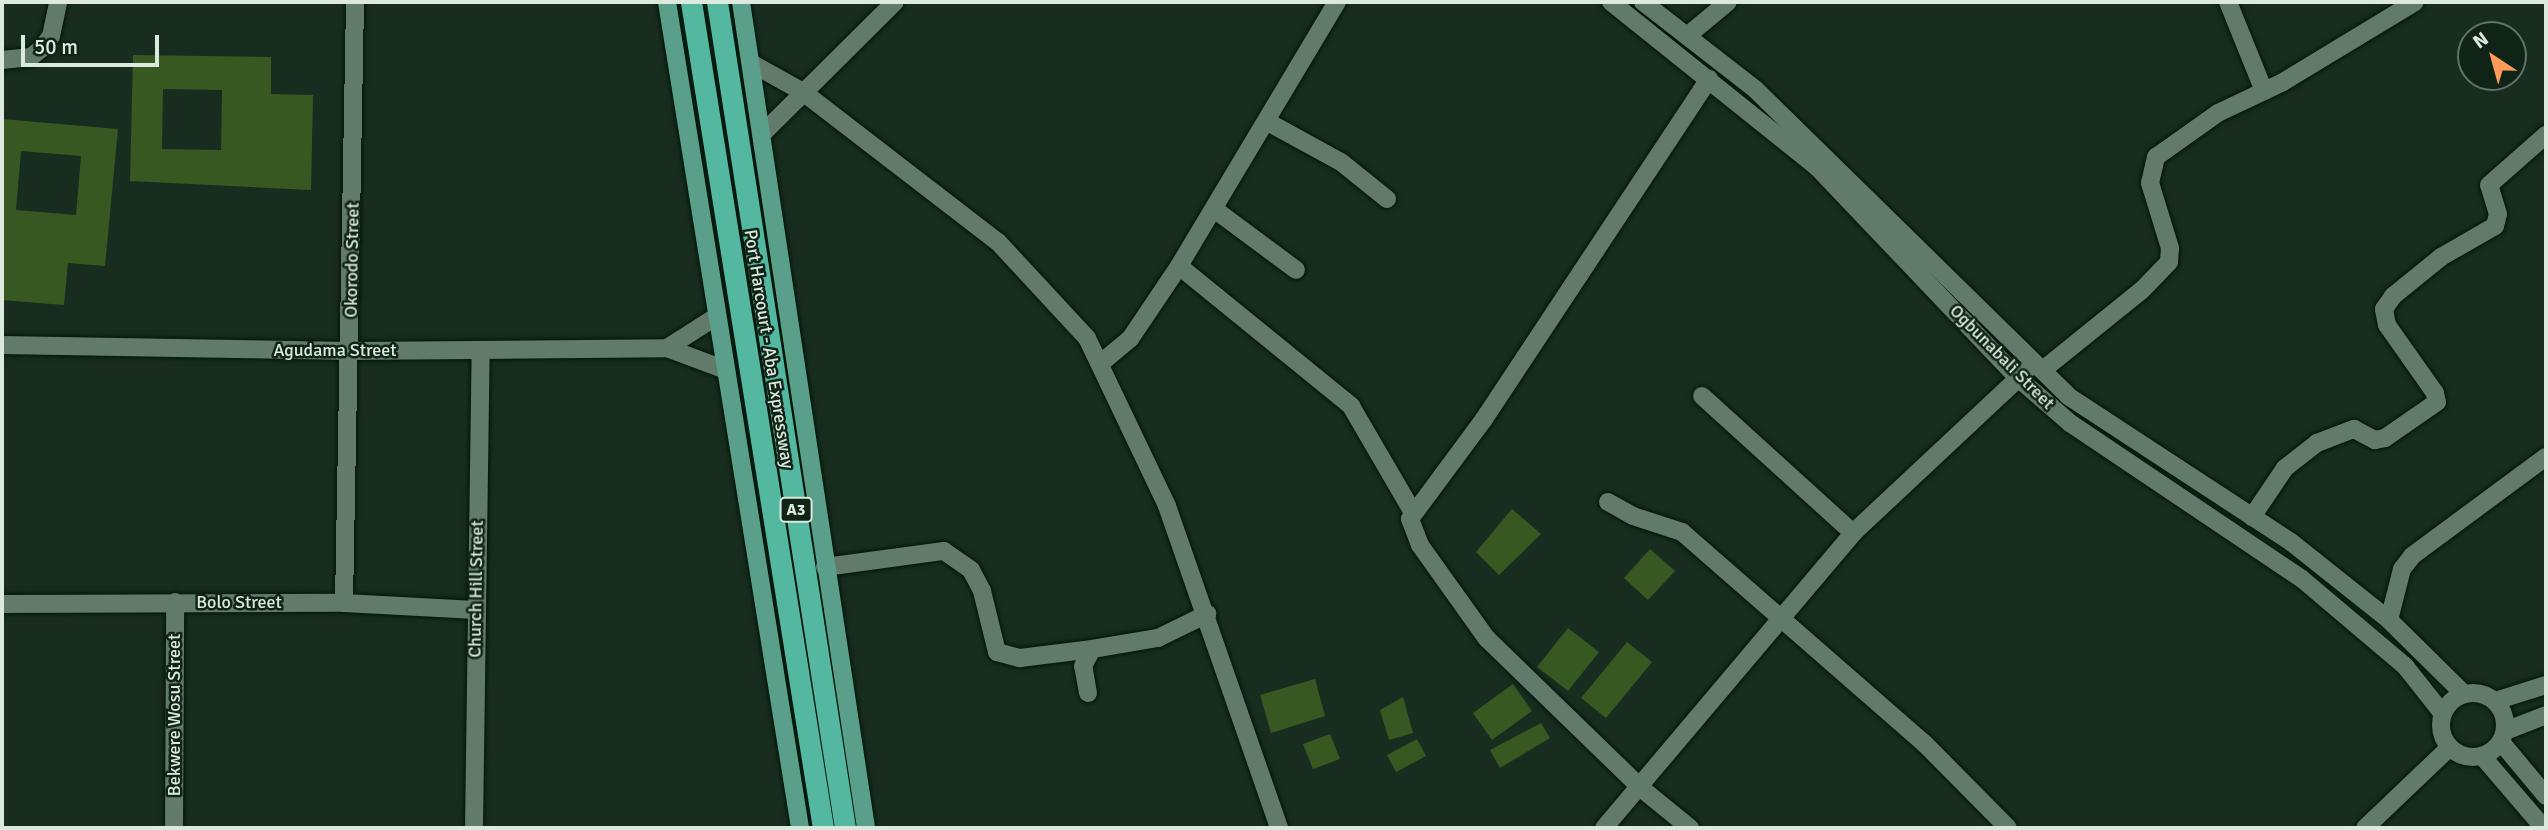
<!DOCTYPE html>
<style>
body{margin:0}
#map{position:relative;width:2548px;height:830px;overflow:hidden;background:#182d20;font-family:Signika,sans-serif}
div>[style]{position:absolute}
.building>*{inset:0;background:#375820}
.roads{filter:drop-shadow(0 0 2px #031509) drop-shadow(0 0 2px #031509)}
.minor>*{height:18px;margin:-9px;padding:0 9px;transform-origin:9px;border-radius:9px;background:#627a6a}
.minor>.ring{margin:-9px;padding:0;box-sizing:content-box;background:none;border:18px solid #627a6a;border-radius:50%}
.major>*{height:18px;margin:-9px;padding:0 9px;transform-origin:9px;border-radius:9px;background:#5a9f8a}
.highway>*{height:21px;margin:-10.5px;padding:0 10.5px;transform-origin:10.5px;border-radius:10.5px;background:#54b79f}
span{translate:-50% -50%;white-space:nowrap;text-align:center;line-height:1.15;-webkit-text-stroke:5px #0f2316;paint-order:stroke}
.shield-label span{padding:2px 5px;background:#0f2316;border:2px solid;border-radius:5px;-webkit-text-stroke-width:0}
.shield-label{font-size:16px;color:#dce9df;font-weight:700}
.street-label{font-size:18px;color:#dce9df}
.frame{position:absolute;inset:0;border:4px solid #dce9df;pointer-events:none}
.north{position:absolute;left:2457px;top:21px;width:70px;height:70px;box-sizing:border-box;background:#0f2316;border:2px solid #617266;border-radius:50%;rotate:324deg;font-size:19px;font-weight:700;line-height:28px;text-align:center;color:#dce9df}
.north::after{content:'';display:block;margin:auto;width:24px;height:32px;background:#fe9b59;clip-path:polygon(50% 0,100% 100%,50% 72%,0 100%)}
.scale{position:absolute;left:21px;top:35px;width:138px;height:32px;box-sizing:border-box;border:4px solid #dce9df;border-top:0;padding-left:9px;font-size:21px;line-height:24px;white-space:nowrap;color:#dce9df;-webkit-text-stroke:5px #0f2316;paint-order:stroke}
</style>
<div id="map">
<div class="building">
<div style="clip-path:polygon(evenodd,133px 55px,271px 57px,271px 94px,313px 95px,311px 190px,130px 181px,133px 55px,163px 89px,222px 90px,221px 150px,162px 149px,163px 89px)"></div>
<div style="clip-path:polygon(evenodd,2px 119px,118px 129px,105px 266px,68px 263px,64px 305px,2px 300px,2px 119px,21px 151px,81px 156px,76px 215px,16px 210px,21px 151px)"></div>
<div style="clip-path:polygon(1512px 509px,1541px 534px,1499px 575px,1476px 552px)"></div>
<div style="clip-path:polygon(1650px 549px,1675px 571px,1648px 600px,1624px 578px)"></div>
<div style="clip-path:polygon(1568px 628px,1599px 652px,1568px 691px,1537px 667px)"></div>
<div style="clip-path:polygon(1627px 642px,1652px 662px,1606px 718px,1581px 698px)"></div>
<div style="clip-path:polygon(1315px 679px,1325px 716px,1271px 733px,1260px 695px)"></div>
<div style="clip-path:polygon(1513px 684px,1532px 711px,1492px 740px,1473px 713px)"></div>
<div style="clip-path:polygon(1403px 697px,1413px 733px,1389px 740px,1380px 710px)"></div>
<div style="clip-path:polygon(1541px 723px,1550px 738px,1500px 768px,1490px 750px)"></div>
<div style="clip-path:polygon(1330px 734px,1340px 759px,1313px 769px,1303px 744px)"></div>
<div style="clip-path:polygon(1417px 739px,1426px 756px,1396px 772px,1387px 755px)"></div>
</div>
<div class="roads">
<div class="minor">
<div style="left:1611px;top:2px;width:265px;rotate:38.7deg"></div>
<div style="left:1818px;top:168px;width:290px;rotate:46.4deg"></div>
<div style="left:2018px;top:378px;width:69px;rotate:40.9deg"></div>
<div style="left:2070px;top:423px;width:280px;rotate:33.9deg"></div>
<div style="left:2302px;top:579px;width:135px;rotate:40.2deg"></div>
<div style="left:2405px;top:666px;width:61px;rotate:51.6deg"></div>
<div style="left:1643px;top:2px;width:142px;rotate:37.8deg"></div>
<div style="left:1755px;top:89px;width:438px;rotate:44.4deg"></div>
<div style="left:2068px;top:396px;width:267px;rotate:33.2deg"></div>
<div style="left:2291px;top:542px;width:125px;rotate:38.5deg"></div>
<div style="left:2389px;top:620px;width:105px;rotate:44.6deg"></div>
<div style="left:2228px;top:2px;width:96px;rotate:68deg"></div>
<div style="left:1687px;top:36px;width:53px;rotate:-39.7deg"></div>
<div style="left:2px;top:60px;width:29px;rotate:-6deg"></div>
<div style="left:31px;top:57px;width:13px;rotate:-39deg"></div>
<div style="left:41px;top:49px;width:16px;rotate:-52deg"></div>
<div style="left:51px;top:36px;width:35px;rotate:-78deg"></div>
<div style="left:751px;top:63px;width:60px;rotate:29.1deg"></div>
<div style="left:803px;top:92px;width:246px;rotate:37.6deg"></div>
<div style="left:998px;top:242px;width:131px;rotate:47.2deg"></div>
<div style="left:1087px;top:338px;width:186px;rotate:64.5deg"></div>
<div style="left:1167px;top:506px;width:341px;rotate:70.8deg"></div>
<div style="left:1266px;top:121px;width:85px;rotate:28.7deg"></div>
<div style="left:1341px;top:162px;width:59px;rotate:38.8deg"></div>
<div style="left:762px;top:134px;width:187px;rotate:-44.8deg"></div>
<div style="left:1214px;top:209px;width:102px;rotate:36.6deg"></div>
<div style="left:1179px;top:266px;width:222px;rotate:39.1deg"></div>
<div style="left:1351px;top:406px;width:121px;rotate:59.8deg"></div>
<div style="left:2px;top:345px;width:350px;rotate:1deg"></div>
<div style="left:352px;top:351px;width:315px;rotate:-0.5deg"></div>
<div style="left:667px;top:348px;width:63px;rotate:20.4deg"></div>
<div style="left:667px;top:348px;width:59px;rotate:-32.6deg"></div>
<div style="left:1101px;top:363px;width:38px;rotate:-40deg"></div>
<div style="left:1130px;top:339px;width:88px;rotate:-56.1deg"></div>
<div style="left:1179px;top:266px;width:308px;rotate:-59.1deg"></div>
<div style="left:2044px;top:369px;width:126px;rotate:-38.9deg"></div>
<div style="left:2142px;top:290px;width:39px;rotate:-46deg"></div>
<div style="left:2169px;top:262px;width:14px;rotate:-86deg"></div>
<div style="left:2170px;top:248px;width:68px;rotate:-107.1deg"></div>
<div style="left:2150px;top:183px;width:27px;rotate:-77deg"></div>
<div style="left:2156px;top:157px;width:76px;rotate:-35.4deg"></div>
<div style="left:2218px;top:113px;width:72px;rotate:-25.5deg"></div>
<div style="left:2283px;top:82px;width:154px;rotate:-31.2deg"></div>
<div style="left:1702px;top:396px;width:204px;rotate:42.2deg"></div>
<div style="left:1608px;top:502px;width:29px;rotate:29deg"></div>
<div style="left:1633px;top:516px;width:52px;rotate:18.1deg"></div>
<div style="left:1682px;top:532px;width:322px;rotate:41.1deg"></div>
<div style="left:1925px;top:744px;width:118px;rotate:45.3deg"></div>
<div style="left:2252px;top:517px;width:59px;rotate:-56deg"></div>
<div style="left:2285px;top:468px;width:41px;rotate:-38deg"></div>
<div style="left:2317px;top:443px;width:40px;rotate:-21deg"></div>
<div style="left:2354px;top:429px;width:24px;rotate:28deg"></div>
<div style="left:2375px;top:440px;width:10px;rotate:-11deg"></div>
<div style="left:2385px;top:438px;width:63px;rotate:-34.7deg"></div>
<div style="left:2437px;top:402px;width:9px;rotate:-103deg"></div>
<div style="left:2435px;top:393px;width:83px;rotate:-125.2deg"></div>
<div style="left:2387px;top:325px;width:16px;rotate:-101deg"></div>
<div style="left:2384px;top:309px;width:16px;rotate:-55deg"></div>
<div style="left:2393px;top:296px;width:62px;rotate:-39.1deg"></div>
<div style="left:2441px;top:257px;width:62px;rotate:-29.9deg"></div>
<div style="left:2495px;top:226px;width:12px;rotate:-76deg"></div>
<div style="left:2498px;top:214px;width:30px;rotate:-107deg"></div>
<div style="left:2489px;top:185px;width:76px;rotate:-41.3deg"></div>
<div style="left:825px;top:567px;width:120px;rotate:-7.7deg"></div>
<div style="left:944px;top:551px;width:33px;rotate:35deg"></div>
<div style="left:971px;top:570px;width:24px;rotate:62deg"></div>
<div style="left:982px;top:591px;width:63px;rotate:76.2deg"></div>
<div style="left:997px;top:652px;width:24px;rotate:15deg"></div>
<div style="left:1020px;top:658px;width:73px;rotate:-7.1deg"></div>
<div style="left:344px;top:603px;width:601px;rotate:-88.95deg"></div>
<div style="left:2px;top:604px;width:342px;rotate:-0.2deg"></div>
<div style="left:344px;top:603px;width:132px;rotate:3deg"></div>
<div style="left:2389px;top:620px;width:53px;rotate:-75.7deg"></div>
<div style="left:2402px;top:569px;width:16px;rotate:-52deg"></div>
<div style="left:2412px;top:556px;width:167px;rotate:-36.5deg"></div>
<div style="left:1088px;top:693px;width:27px;rotate:-100deg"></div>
<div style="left:1083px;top:666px;width:19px;rotate:-62deg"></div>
<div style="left:1092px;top:649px;width:67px;rotate:-9.5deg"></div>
<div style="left:1158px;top:638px;width:55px;rotate:-26.1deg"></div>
<div class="ring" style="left:2441px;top:693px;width:46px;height:46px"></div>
<div style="left:2495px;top:701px;width:53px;rotate:-17.4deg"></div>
<div style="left:2505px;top:731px;width:44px;rotate:-21.3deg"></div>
<div style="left:2501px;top:742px;width:70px;rotate:50.2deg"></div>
<div style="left:2482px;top:756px;width:95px;rotate:49.3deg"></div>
<div style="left:174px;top:828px;width:226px;rotate:-89.7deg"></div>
<div style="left:474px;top:828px;width:478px;rotate:-89.2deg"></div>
<div style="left:1604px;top:828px;width:386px;rotate:-49.8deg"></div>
<div style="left:1853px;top:533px;width:237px;rotate:-43.1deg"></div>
<div style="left:1690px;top:828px;width:63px;rotate:-140.8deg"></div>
<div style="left:1641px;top:788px;width:214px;rotate:-135.9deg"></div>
<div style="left:1487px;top:639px;width:115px;rotate:-125.5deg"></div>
<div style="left:1420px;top:545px;width:28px;rotate:-111deg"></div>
<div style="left:1410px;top:519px;width:124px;rotate:-53.5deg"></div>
<div style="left:1484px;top:419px;width:408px;rotate:-56.5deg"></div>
<div style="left:2365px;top:828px;width:117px;rotate:-43.6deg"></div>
</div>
<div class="major">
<div style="left:667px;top:2px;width:837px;rotate:80.85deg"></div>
<div style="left:741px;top:2px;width:835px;rotate:81.39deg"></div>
</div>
<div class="highway">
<div style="left:691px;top:2px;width:836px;rotate:80.92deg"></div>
<div style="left:717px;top:2px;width:836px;rotate:81.19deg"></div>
</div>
</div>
<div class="shield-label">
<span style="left:796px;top:510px">A3</span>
</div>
<div class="street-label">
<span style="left:352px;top:260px;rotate:-89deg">Okorodo Street</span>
<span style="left:769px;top:349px;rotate:81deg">Port Harcourt - Aba Expressway</span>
<span style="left:335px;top:350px">Agudama Street</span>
<span style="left:2002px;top:357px;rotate:45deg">Ogbunabali Street</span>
<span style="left:476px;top:589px;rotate:-89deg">Church Hill Street</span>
<span style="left:239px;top:602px">Bolo Street</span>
<span style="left:174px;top:715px;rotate:-90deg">Bekwere Wosu Street</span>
</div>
<div class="frame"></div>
<div class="north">N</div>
<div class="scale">50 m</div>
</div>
